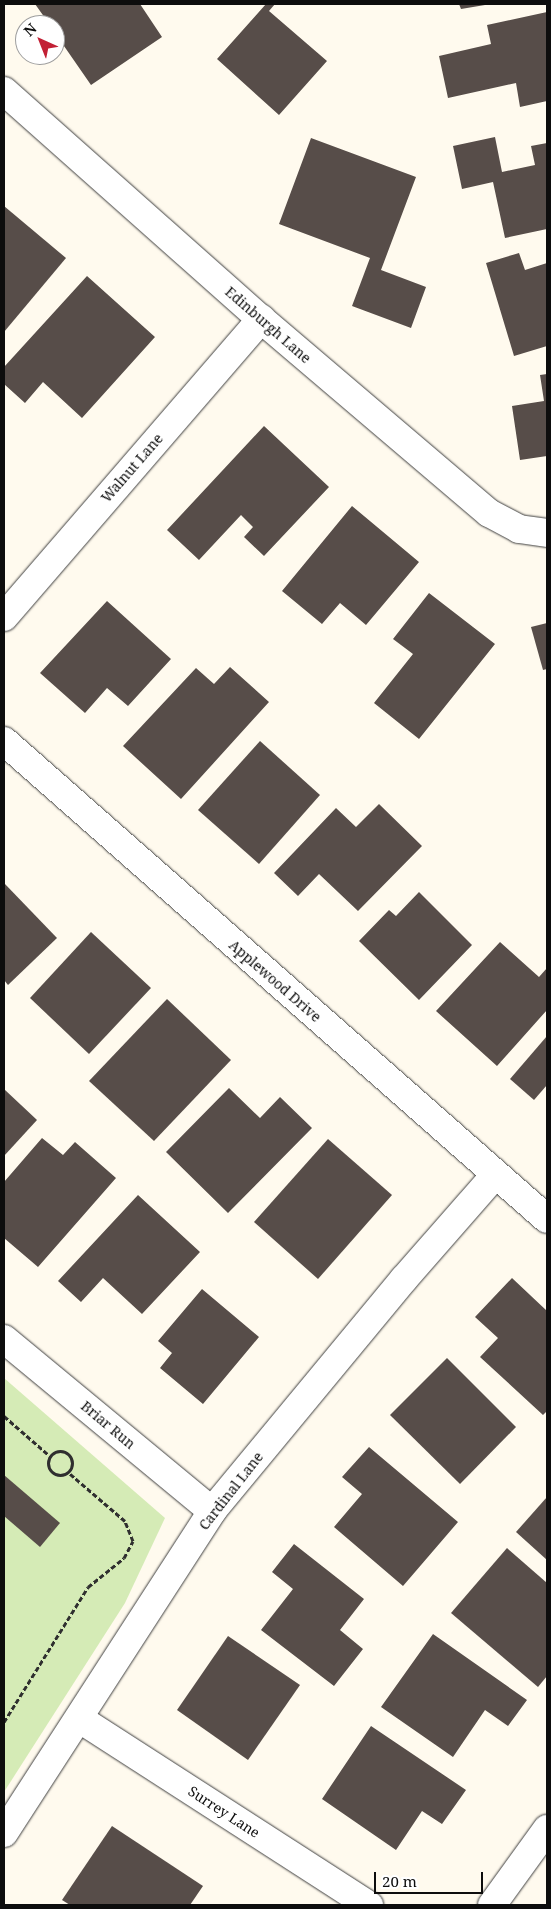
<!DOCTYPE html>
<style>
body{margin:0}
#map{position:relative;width:551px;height:1909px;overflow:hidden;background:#fffaee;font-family:"Noto Serif",serif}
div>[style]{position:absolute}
.green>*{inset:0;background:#d5ebb6}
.building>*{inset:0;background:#574d49}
.path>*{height:3px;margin-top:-1.5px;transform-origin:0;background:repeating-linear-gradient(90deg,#2f2f2f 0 5px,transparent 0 7.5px)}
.path>.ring{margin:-1.5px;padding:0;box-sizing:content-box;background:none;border:3px solid #2f2f2f;border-radius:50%}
.roads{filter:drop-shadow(0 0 1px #404040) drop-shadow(0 0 1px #404040)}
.minor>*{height:28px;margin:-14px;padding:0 14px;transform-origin:14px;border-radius:14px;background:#fff}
span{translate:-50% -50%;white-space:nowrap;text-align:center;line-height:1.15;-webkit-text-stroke:5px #fff;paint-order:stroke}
.street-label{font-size:14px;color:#0d0d0d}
.frame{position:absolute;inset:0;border:5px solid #0d0d0d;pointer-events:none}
.north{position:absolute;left:15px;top:15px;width:50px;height:50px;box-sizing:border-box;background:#fff;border:1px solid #9e9e9e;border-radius:50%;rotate:316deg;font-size:14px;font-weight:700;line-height:20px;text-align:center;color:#0d0d0d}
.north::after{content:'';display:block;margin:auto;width:18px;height:22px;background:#c22035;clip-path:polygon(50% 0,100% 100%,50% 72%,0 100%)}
.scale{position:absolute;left:374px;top:1872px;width:109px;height:22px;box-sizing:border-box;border:2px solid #0d0d0d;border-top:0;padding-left:6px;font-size:15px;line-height:18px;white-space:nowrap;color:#0d0d0d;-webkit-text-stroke:4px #fff;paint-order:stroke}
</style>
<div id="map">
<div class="green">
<div style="clip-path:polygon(4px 1378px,165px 1518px,125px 1603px,4px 1792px)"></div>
</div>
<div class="building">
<div style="clip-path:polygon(35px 4px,140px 4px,162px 37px,91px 85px,55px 33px,55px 25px,50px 25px)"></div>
<div style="clip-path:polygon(266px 4px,275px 4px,269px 11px,327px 61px,279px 115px,217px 59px)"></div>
<div style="clip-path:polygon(459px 4px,485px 4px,485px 5px,461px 9px)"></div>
<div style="clip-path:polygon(547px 12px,547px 101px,520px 107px,516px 83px,448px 98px,439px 56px,491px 44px,487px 25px)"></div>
<div style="clip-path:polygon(495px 137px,502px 172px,535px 165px,531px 146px,547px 143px,547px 229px,505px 238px,493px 182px,462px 189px,453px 146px)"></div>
<div style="clip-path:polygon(311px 138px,416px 177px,381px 270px,426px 287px,411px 328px,352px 306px,370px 258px,279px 224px)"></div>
<div style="clip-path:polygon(4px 206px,66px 258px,4px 332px)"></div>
<div style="clip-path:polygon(519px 253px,525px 270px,547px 263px,547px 346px,514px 356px,486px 263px)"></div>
<div style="clip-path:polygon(87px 276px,155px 337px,82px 418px,43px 382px,25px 403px,4px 384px,4px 367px)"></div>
<div style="clip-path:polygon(547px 374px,547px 456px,520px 460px,512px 406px,544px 401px,540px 375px)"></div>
<div style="clip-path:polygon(264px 426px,329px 487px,264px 556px,244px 537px,253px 527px,241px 515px,199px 560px,167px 530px)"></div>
<div style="clip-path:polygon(352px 506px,419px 562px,366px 625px,340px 603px,322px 624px,282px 591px)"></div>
<div style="clip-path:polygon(429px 593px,495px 644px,419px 739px,374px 703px,413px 654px,393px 639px)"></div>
<div style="clip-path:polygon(107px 601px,171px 659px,128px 706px,107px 688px,85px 713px,40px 673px)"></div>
<div style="clip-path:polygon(547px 623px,547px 669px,543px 670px,531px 627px)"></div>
<div style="clip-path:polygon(230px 667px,269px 702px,181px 799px,123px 746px,196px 668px,214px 684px)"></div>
<div style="clip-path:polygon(260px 741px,320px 795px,259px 864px,198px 810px)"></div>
<div style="clip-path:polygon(379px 804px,422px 846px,358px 911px,319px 874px,298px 896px,274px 873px,336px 808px,356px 827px)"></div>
<div style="clip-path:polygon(4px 883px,57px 938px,8px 985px,4px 980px)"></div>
<div style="clip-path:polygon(419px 892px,472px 945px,419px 1000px,359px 941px,389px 910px,396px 916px)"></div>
<div style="clip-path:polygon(91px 932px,151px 988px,89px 1054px,30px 998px)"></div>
<div style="clip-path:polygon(500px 942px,539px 977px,547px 968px,547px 1010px,497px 1066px,436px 1011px)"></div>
<div style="clip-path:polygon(167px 999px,231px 1060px,154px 1141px,89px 1081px)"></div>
<div style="clip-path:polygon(547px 1036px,547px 1085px,534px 1100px,510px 1079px)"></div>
<div style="clip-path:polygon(229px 1088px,260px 1118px,280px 1097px,312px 1128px,228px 1213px,166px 1152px)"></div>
<div style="clip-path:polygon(4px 1089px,37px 1120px,4px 1156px)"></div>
<div style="clip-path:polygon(42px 1138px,63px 1155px,75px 1142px,116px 1178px,38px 1267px,4px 1238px,4px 1182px)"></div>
<div style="clip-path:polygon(328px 1139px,392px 1195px,318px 1279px,254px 1222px)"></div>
<div style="clip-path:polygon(138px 1195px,200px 1252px,142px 1314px,103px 1278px,81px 1302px,58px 1281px)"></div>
<div style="clip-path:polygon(512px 1278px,547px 1311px,547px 1411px,543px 1415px,480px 1357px,498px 1338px,475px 1317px)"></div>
<div style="clip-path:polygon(202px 1289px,259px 1337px,203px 1404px,160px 1368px,172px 1353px,158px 1341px)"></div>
<div style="clip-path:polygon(447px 1358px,516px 1427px,460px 1484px,390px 1415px)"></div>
<div style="clip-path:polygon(369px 1447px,458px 1522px,403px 1586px,334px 1527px,362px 1494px,342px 1477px)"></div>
<div style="clip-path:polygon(4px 1475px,60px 1523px,40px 1547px,4px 1516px)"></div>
<div style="clip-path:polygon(547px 1497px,547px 1560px,516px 1532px)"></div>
<div style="clip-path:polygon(294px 1544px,364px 1599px,340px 1630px,363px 1649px,334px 1686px,261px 1630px,293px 1589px,272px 1572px)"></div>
<div style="clip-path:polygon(507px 1548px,547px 1583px,547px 1676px,538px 1687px,451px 1613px)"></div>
<div style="clip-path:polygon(433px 1634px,527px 1700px,508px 1726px,485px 1710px,453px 1757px,381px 1707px)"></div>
<div style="clip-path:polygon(228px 1636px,300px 1685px,248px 1760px,177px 1710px)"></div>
<div style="clip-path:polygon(371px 1726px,466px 1790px,442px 1824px,422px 1811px,396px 1850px,322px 1799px)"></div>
<div style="clip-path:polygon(112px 1826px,203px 1886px,190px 1905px,70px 1905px,62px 1900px)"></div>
</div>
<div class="path">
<div style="left:4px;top:1416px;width:61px;rotate:41deg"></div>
<div class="ring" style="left:48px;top:1451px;width:21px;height:21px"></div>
<div style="left:4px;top:1722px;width:159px;rotate:-58.1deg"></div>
<div style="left:88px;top:1587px;width:46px;rotate:-38.9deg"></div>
<div style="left:124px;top:1558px;width:19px;rotate:-62deg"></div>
<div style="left:133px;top:1541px;width:22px;rotate:-112deg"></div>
<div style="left:125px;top:1521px;width:75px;rotate:-139.3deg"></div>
</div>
<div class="roads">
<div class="minor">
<div style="left:4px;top:91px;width:344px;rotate:41.6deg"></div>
<div style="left:261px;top:319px;width:299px;rotate:40.4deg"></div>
<div style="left:489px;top:513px;width:34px;rotate:28deg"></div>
<div style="left:519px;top:529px;width:28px;rotate:8deg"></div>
<div style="left:4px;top:617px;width:394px;rotate:-49.2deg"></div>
<div style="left:4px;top:741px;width:723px;rotate:41.36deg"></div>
<div style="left:4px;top:1339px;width:270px;rotate:39.6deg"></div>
<div style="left:80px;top:1719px;width:344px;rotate:32.8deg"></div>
<div style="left:4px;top:1833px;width:383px;rotate:-57.1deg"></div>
<div style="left:212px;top:1511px;width:301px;rotate:-50.4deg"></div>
<div style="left:404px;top:1279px;width:138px;rotate:-48.8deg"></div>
<div style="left:492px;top:1905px;width:94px;rotate:-54.1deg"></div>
</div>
</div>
<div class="street-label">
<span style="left:268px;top:325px;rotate:41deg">Edinburgh Lane</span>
<span style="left:132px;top:468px;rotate:-49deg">Walnut Lane</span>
<span style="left:275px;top:981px;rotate:41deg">Applewood Drive</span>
<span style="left:108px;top:1425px;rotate:40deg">Briar Run</span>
<span style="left:231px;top:1491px;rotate:-52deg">Cardinal Lane</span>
<span style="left:224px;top:1812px;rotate:33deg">Surrey Lane</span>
</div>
<div class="frame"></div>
<div class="north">N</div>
<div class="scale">20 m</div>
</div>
